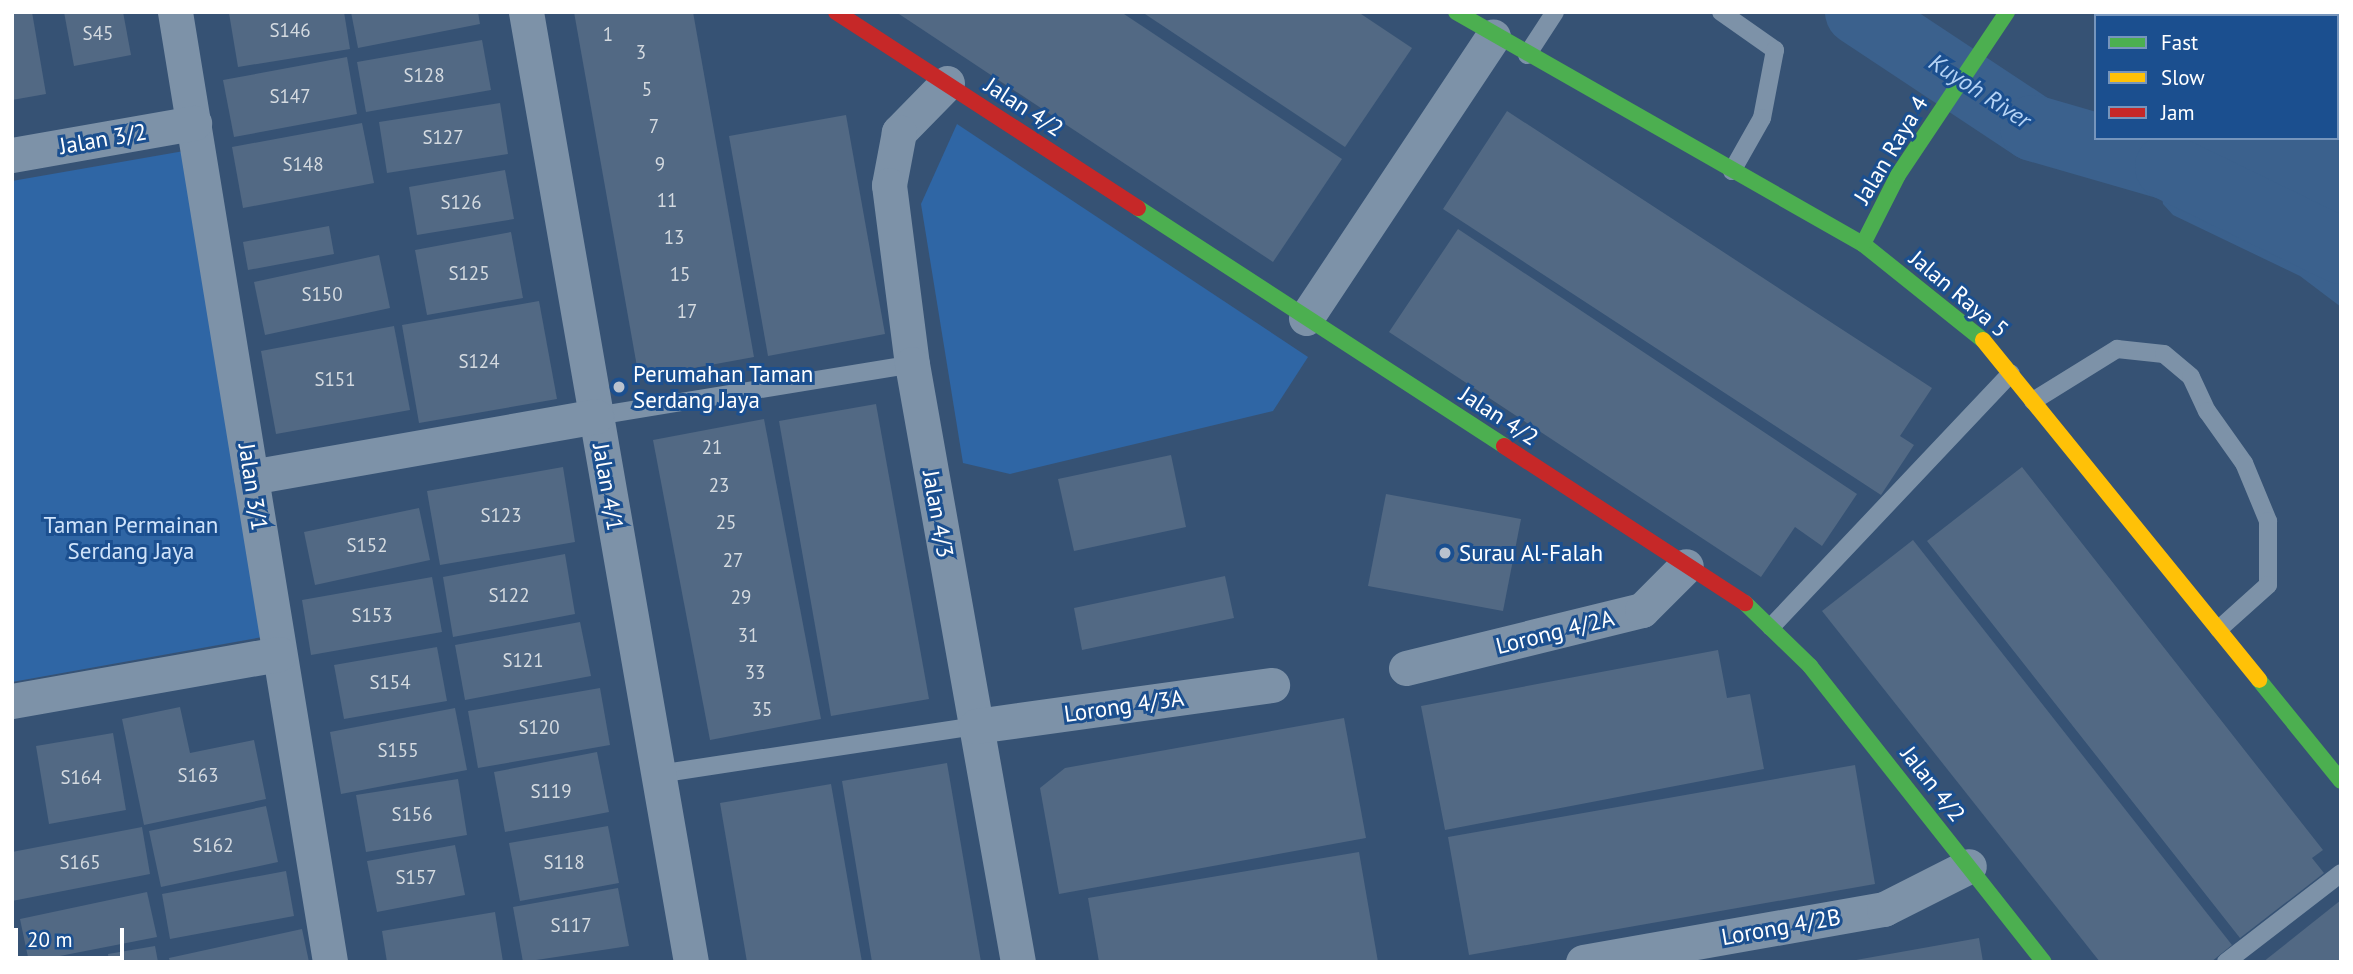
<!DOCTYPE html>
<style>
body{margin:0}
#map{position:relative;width:2353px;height:974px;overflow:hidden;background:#365274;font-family:"PT Sans",sans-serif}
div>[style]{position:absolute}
.green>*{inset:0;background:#2f66a5}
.water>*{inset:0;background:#3b618d}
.river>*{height:66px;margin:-33px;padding:0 33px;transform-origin:33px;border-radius:33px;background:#3b618d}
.building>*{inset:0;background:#526984}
.lane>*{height:18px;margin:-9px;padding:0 9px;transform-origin:9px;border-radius:9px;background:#7d92a8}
.street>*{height:35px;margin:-17.5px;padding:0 17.5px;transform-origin:17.5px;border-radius:17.5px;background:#7d92a8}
.fast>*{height:16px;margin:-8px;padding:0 8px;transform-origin:8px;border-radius:8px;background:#4caf50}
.slow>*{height:16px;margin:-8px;padding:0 8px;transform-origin:8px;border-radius:8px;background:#ffc107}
.jam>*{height:16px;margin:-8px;padding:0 8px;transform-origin:8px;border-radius:8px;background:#c62828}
.dots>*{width:19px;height:19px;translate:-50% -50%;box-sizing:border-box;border:4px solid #1b4f8f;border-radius:50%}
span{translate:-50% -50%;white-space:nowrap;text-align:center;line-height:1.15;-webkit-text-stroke:6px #1b4f8f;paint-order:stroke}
.number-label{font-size:19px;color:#d4dae0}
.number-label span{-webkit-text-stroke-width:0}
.street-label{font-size:23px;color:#fff}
.poi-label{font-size:23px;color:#fff}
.left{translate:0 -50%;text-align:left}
.park-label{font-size:23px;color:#cfe3fa}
.water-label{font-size:24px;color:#b5d3f5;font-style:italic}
.frame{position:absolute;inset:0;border:14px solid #fff;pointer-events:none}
.legend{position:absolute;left:2094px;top:14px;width:245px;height:126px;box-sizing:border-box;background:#1b4f8f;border:2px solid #7695bc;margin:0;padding:9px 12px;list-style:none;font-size:21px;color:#fff}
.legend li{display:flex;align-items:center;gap:14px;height:35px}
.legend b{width:35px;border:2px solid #7695bc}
.scale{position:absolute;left:14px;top:928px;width:110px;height:32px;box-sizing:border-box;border:4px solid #fff;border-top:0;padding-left:9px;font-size:21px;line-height:24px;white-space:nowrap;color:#fff;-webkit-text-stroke:5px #1b4f8f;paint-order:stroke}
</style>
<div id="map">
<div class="green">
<div style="clip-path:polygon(957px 124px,1308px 357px,1273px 411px,1010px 474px,963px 463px,921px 204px)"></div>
<div style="clip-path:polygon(184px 151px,268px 636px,12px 682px,12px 181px)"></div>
</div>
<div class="water">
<div style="clip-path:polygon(2266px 12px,2341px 12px,2341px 307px,2300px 276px,2173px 215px,2163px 204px,2161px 191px,2168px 167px,2189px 138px,2337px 138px,2337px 16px,2264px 16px)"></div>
</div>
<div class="river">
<div style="left:1858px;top:12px;width:210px;rotate:33.5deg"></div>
<div style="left:2033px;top:128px;width:141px;rotate:16.1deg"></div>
<div style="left:2168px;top:167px;width:192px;rotate:25.9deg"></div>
</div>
<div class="building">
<div style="clip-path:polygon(12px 12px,32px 12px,46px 94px,12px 100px)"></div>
<div style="clip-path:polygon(64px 12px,123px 12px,131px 55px,74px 66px)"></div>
<div style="clip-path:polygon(233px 12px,344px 12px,350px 49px,238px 67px,229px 13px)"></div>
<div style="clip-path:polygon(351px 12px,478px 12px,480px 24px,358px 48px)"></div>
<div style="clip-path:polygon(574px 12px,693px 12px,754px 357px,639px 378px)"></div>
<div style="clip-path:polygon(896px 12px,1121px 12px,1342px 159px,1273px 262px)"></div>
<div style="clip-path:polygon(1142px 12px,1358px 12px,1412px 48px,1345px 147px)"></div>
<div style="clip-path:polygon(482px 40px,491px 90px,366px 112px,357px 62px)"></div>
<div style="clip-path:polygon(347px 57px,357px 114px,234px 137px,223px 80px)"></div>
<div style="clip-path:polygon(500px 103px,508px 154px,387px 173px,379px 122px)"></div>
<div style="clip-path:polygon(1507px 111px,1932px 388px,1900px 436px,1914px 445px,1881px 495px,1443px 209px)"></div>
<div style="clip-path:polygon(846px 115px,885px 334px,768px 356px,729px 136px)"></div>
<div style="clip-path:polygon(362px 123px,374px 183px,243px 208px,232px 147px)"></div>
<div style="clip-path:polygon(505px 170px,514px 219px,417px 235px,409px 187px)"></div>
<div style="clip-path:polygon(329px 226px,334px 254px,248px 270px,243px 242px)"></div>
<div style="clip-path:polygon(1458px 229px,1857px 494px,1822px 546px,1795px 527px,1761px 577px,1389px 332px)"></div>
<div style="clip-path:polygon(511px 232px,523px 298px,427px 315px,415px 250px)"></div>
<div style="clip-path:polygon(379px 255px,390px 308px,265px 335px,254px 282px)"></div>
<div style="clip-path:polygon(539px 301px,557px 399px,419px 423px,402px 325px)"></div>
<div style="clip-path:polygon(394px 326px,410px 410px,276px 434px,261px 351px)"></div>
<div style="clip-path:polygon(876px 404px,929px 699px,831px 716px,779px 421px)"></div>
<div style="clip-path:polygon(764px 419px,821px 719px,710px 740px,653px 440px)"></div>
<div style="clip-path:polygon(1171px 455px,1186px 527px,1074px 551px,1058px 479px)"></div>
<div style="clip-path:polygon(563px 467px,575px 542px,440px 565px,427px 491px)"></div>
<div style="clip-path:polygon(2022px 467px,2323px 850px,2312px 858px,2324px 873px,2240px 938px,1927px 541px)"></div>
<div style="clip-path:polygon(1386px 494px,1521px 519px,1503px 611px,1368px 586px)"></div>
<div style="clip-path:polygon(419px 508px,430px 560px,315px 585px,304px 532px)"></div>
<div style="clip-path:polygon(1913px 540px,2232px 945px,2211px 962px,2100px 962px,1822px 611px)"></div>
<div style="clip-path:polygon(565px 554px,575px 614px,453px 637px,443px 577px)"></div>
<div style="clip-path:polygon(1225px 576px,1234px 618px,1082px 650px,1074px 608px)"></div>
<div style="clip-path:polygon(432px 577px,442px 632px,311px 655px,302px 600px)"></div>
<div style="clip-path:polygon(580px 622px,591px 676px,465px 700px,455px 645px)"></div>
<div style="clip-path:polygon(437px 647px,447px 701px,344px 719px,334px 665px)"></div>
<div style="clip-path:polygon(1718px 650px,1727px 698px,1750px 694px,1764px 769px,1445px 830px,1421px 706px)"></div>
<div style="clip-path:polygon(600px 688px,610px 745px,478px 768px,468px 711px)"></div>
<div style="clip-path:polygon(180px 707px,190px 753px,254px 740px,266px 799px,144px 825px,122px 719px)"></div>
<div style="clip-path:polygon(455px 708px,467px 770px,341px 794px,330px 732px)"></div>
<div style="clip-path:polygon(1344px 718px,1366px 838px,1059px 894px,1040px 788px,1065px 768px)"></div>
<div style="clip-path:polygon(113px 733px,126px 810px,49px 824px,36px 746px)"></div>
<div style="clip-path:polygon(597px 752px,609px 812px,505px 832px,494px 772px)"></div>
<div style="clip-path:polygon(947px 763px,981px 962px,872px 962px,842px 781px)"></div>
<div style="clip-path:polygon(1855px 765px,1875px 884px,1469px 955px,1448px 837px)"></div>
<div style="clip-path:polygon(458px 779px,467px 835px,366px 852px,356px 795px)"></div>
<div style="clip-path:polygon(831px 784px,862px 962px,747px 962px,720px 803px)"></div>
<div style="clip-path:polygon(266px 806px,278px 862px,161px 887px,149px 831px)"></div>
<div style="clip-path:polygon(608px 826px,619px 883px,520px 901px,509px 843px)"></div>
<div style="clip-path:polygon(142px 827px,150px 874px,12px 901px,12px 852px)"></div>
<div style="clip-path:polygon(455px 845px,465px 895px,377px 912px,367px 861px)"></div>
<div style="clip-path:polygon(1359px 852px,1378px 962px,1099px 962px,1088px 898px)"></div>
<div style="clip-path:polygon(286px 871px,294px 916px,170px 939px,162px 894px)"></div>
<div style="clip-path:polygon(618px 888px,629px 946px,523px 962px,513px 907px)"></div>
<div style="clip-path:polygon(147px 892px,157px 937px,29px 962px,20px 919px)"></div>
<div style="clip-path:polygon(2341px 900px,2341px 962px,2263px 962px)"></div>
<div style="clip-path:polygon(495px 912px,503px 962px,387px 962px,382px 931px)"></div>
<div style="clip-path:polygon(302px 929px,309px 962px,170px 962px,169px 958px)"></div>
<div style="clip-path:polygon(1979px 938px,1983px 962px,1856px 962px,1856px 960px)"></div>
<div style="clip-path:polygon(155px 946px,158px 962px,109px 962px,108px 954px)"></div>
</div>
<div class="lane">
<div style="left:1721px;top:12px;width:66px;rotate:35.1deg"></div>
<div style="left:1775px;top:50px;width:69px;rotate:100.8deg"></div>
<div style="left:1762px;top:118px;width:61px;rotate:119.5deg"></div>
<div style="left:1527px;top:55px;width:51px;rotate:-56.9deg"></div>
<div style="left:2033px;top:401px;width:99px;rotate:-31.8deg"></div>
<div style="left:2117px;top:349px;width:47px;rotate:6.1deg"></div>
<div style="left:2164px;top:354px;width:35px;rotate:40deg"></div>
<div style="left:2191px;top:377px;width:38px;rotate:65deg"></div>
<div style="left:2207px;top:411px;width:64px;rotate:54.6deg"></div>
<div style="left:2244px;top:463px;width:63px;rotate:67.5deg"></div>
<div style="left:2268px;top:521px;width:64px;rotate:90deg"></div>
<div style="left:2268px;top:585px;width:66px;rotate:138.1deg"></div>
<div style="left:596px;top:416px;width:320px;rotate:-9.3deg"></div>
<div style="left:1771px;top:627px;width:349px;rotate:-46.6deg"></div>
<div style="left:658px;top:774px;width:322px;rotate:-8.6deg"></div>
<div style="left:2226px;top:962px;width:145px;rotate:-37.7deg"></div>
</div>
<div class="street">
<div style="left:175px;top:12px;width:963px;rotate:80.73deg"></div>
<div style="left:526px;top:12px;width:964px;rotate:80.15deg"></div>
<div style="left:947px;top:83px;width:69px;rotate:134.4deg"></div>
<div style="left:899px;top:132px;width:54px;rotate:100.7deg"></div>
<div style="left:889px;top:185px;width:180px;rotate:82.7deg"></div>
<div style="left:912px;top:364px;width:607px;rotate:79.95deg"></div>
<div style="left:12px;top:155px;width:185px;rotate:-10deg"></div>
<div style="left:1306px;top:318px;width:338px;rotate:-56.4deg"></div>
<div style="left:251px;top:477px;width:350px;rotate:-10deg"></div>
<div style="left:1406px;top:668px;width:243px;rotate:-13.8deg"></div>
<div style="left:1642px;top:610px;width:62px;rotate:-45deg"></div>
<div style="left:12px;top:701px;width:271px;rotate:-10deg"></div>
<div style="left:976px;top:726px;width:299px;rotate:-7.9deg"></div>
<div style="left:1583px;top:962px;width:306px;rotate:-10deg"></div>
<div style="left:1884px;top:909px;width:95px;rotate:-26.8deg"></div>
</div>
<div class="fast">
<div style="left:1456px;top:12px;width:468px;rotate:29.7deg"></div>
<div style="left:1863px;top:244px;width:154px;rotate:38.7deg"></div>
<div style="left:1138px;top:208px;width:437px;rotate:33deg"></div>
<div style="left:1863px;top:244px;width:77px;rotate:-63.1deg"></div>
<div style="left:1898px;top:175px;width:196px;rotate:-56.2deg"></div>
<div style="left:1745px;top:603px;width:91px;rotate:44.1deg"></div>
<div style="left:1810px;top:666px;width:377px;rotate:51.7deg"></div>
<div style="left:2259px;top:680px;width:130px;rotate:50.9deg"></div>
</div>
<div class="slow">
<div style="left:1983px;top:340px;width:438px;rotate:50.9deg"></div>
</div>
<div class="jam">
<div style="left:836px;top:12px;width:360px;rotate:33deg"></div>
<div style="left:1504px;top:446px;width:288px;rotate:33.1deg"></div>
</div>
<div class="dots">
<div style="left:619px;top:387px;background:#b9c2ce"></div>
<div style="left:1445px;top:553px;background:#b9c2ce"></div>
</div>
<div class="number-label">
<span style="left:290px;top:31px">S146</span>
<span style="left:98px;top:34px">S45</span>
<span style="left:608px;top:35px">1</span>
<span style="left:641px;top:53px">3</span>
<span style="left:424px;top:76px">S128</span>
<span style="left:647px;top:90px">5</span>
<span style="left:290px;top:97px">S147</span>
<span style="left:654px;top:127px">7</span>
<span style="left:443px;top:138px">S127</span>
<span style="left:303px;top:165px">S148</span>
<span style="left:660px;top:165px">9</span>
<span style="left:667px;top:201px">11</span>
<span style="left:461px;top:203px">S126</span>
<span style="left:674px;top:238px">13</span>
<span style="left:469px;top:274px">S125</span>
<span style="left:680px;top:275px">15</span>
<span style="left:322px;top:295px">S150</span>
<span style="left:687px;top:312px">17</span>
<span style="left:479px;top:362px">S124</span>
<span style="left:335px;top:380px">S151</span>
<span style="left:712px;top:448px">21</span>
<span style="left:719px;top:486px">23</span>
<span style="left:501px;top:516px">S123</span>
<span style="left:726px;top:523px">25</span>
<span style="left:367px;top:546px">S152</span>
<span style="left:733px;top:561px">27</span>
<span style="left:509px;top:596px">S122</span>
<span style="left:741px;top:598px">29</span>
<span style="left:372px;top:616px">S153</span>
<span style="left:748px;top:636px">31</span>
<span style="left:523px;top:661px">S121</span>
<span style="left:755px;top:673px">33</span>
<span style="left:390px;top:683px">S154</span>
<span style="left:762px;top:710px">35</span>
<span style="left:539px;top:728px">S120</span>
<span style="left:398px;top:751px">S155</span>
<span style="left:198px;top:776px">S163</span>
<span style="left:81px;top:778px">S164</span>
<span style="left:551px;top:792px">S119</span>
<span style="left:412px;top:815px">S156</span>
<span style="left:213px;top:846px">S162</span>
<span style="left:80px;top:863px">S165</span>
<span style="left:564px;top:863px">S118</span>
<span style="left:416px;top:878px">S157</span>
<span style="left:571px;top:926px">S117</span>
</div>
<div class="street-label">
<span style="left:1024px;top:107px;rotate:33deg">Jalan 4/2</span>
<span style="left:103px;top:139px;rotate:-10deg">Jalan 3/2</span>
<span style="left:1891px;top:150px;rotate:-59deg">Jalan Raya 4</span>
<span style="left:1959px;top:294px;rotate:40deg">Jalan Raya 5</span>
<span style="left:1499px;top:416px;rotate:33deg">Jalan 4/2</span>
<span style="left:253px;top:487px;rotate:81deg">Jalan 3/1</span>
<span style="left:608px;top:487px;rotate:80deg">Jalan 4/1</span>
<span style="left:938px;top:514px;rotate:80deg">Jalan 4/3</span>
<span style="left:1555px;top:632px;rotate:-14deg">Lorong 4/2A</span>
<span style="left:1124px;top:706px;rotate:-8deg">Lorong 4/3A</span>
<span style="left:1933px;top:784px;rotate:52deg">Jalan 4/2</span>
<span style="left:1781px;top:927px;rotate:-10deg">Lorong 4/2B</span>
</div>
<div class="poi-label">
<span class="left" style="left:633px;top:387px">Perumahan Taman<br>Serdang Jaya</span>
<span class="left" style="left:1459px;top:553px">Surau Al-Falah</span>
</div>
<div class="park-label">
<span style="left:131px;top:538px">Taman Permainan<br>Serdang Jaya</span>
</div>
<div class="water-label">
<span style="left:1980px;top:91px;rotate:33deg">Kuyoh River</span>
</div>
<div class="frame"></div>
<ul class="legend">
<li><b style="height:9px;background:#4caf50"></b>Fast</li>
<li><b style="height:9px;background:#ffc107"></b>Slow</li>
<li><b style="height:9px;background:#c62828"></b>Jam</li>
</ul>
<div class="scale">20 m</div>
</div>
